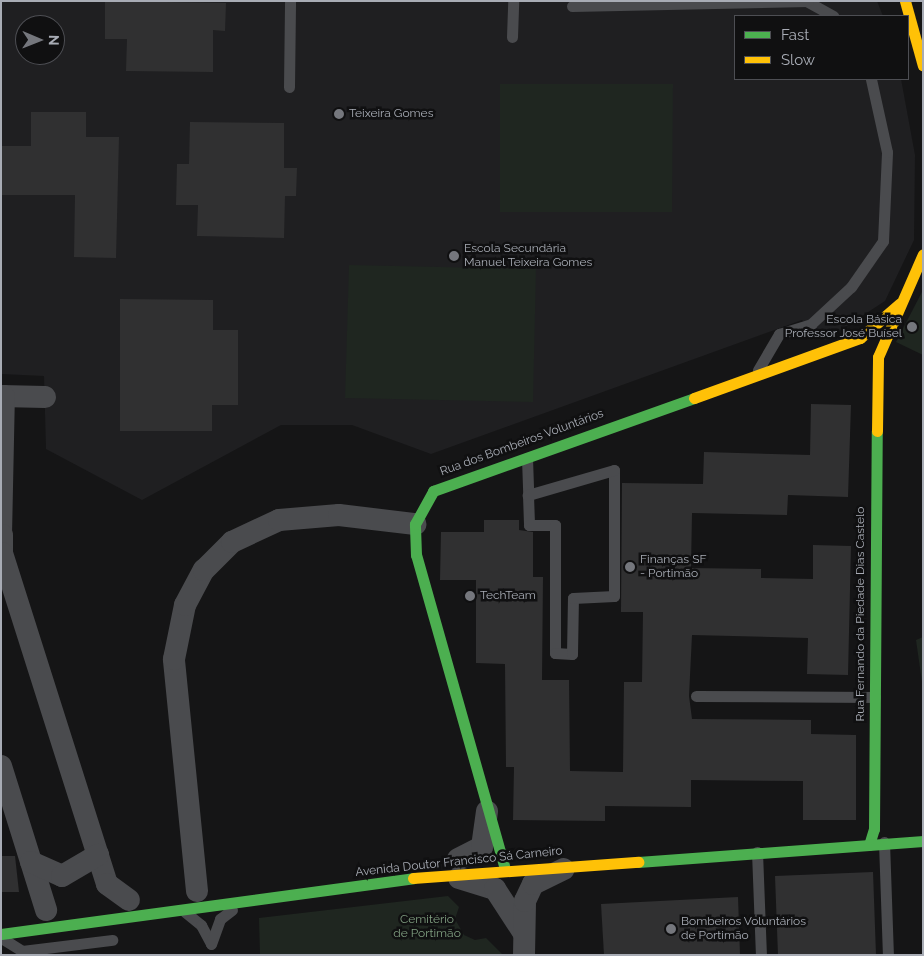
<!DOCTYPE html>
<meta charset="utf-8">
<style>
body{margin:0}
#map{position:relative;width:924px;height:956px;overflow:hidden;background:#151516;font-family:Raleway,sans-serif}
div>[style]{position:absolute}
.built>*{inset:0;background:#1f1f21}
.green>*{inset:0;background:#1f2620}
.building>*{inset:0;background:#303031}
.lane>*{height:11px;margin:-5.5px;padding:0 5.5px;transform-origin:5.5px;border-radius:5.5px;background:#4a4b4e}
.street>*{height:22px;margin:-11px;padding:0 11px;transform-origin:11px;border-radius:11px;background:#4a4b4e}
.fast>*{height:11px;margin:-5.5px;padding:0 5.5px;transform-origin:5.5px;border-radius:5.5px;background:#4caf50}
.slow>*{height:11px;margin:-5.5px;padding:0 5.5px;transform-origin:5.5px;border-radius:5.5px;background:#ffc107}
.dots>*{width:14px;height:14px;translate:-50% -50%;box-sizing:border-box;border:2px solid #101011;border-radius:50%}
span{translate:-50% -50%;white-space:nowrap;text-align:center;line-height:1.15;-webkit-text-stroke:5px #101011;paint-order:stroke}
.poi-label{font-size:12px;color:#a8acb5}
.left{translate:0 -50%;text-align:left}
.right{translate:-100% -50%;text-align:right}
.street-label{font-size:12px;color:#a8acb5}
.park-label{font-size:12px;color:#809f81}
.frame{position:absolute;inset:0;border:2px solid #a8acb5;pointer-events:none}
.legend{position:absolute;left:734px;top:15px;width:175px;height:65px;box-sizing:border-box;background:#101011;border:1px solid #4d4e53;margin:0;padding:6px 9px;list-style:none;font-size:15px;color:#a8acb5}
.legend li{display:flex;align-items:center;gap:10px;height:25px}
.legend b{width:25px;border:1px solid #4d4e53}
.north{position:absolute;left:15px;top:15px;width:50px;height:50px;box-sizing:border-box;background:#101011;border:1px solid #4d4e53;border-radius:50%;rotate:91deg;font-size:14px;font-weight:700;line-height:20px;text-align:center;color:#a8acb5}
.north::after{content:'';display:block;margin:auto;width:18px;height:22px;background:#75777d;clip-path:polygon(50% 0,100% 100%,50% 72%,0 100%)}
</style>
<div id="map">
<div class="built">
<div style="clip-path:polygon(evenodd,1px 1px,877px 1px,883px 16px,735px 16px,735px 79px,901px 79px,915px 155px,914px 240px,885px 301px,825px 340px,802px 320px,431px 454px,352px 425px,281px 425px,142px 500px,46px 449px,44px 376px,1px 374px,1px 1px,25px 25px,55px 25px,55px 55px,25px 55px,25px 25px)"></div>
</div>
<div class="green">
<div style="clip-path:polygon(500px 84px,673px 84px,672px 212px,500px 212px)"></div>
<div style="clip-path:polygon(349px 265px,536px 269px,533px 402px,345px 398px)"></div>
<div style="clip-path:polygon(923px 290px,923px 355px,896px 342px)"></div>
<div style="clip-path:polygon(923px 637px,923px 682px,922px 682px,916px 640px)"></div>
<div style="clip-path:polygon(448px 896px,459px 907px,455px 919px,464px 935px,475px 940px,486px 938px,503px 955px,260px 955px,259px 918px)"></div>
</div>
<div class="building">
<div style="clip-path:polygon(105px 1px,226px 3px,225px 31px,213px 30px,213px 72px,126px 71px,127px 39px,105px 39px)"></div>
<div style="clip-path:polygon(31px 112px,86px 112px,86px 137px,119px 137px,116px 258px,74px 257px,75px 195px,1px 195px,1px 146px,31px 146px)"></div>
<div style="clip-path:polygon(190px 122px,284px 123px,284px 168px,297px 168px,296px 196px,285px 196px,284px 238px,197px 236px,198px 205px,176px 205px,177px 164px,189px 164px)"></div>
<div style="clip-path:polygon(120px 299px,213px 300px,213px 330px,238px 330px,238px 405px,212px 405px,212px 431px,120px 431px)"></div>
<div style="clip-path:polygon(811px 404px,851px 405px,848px 497px,788px 495px,787px 515px,692px 513px,691px 568px,761px 569px,761px 578px,813px 579px,813px 545px,851px 546px,848px 675px,807px 674px,808px 638px,692px 635px,689px 696px,692px 719px,811px 720px,811px 734px,856px 735px,856px 820px,803px 820px,803px 781px,691px 780px,691px 807px,605px 806px,605px 821px,513px 820px,514px 767px,506px 767px,505px 664px,476px 663px,476px 580px,440px 580px,441px 532px,484px 532px,484px 520px,519px 520px,519px 530px,533px 532px,533px 577px,543px 577px,542px 680px,569px 680px,570px 771px,623px 772px,624px 682px,642px 682px,643px 612px,621px 612px,622px 483px,703px 484px,704px 452px,810px 455px)"></div>
<div style="clip-path:polygon(1px 856px,15px 856px,19px 892px,1px 892px)"></div>
<div style="clip-path:polygon(873px 872px,876px 955px,778px 955px,775px 876px)"></div>
<div style="clip-path:polygon(738px 897px,740px 955px,604px 955px,601px 904px)"></div>
</div>
<div class="lane">
<div style="left:808px;top:2px;width:29px;rotate:29deg"></div>
<div style="left:572px;top:6px;width:236px;rotate:-1.2deg"></div>
<div style="left:512px;top:37px;width:36px;rotate:-88deg"></div>
<div style="left:289px;top:87px;width:86px;rotate:-89.3deg"></div>
<div style="left:758px;top:370px;width:42px;rotate:-59.7deg"></div>
<div style="left:779px;top:334px;width:34px;rotate:-17deg"></div>
<div style="left:811px;top:324px;width:54px;rotate:-42.8deg"></div>
<div style="left:851px;top:287px;width:56px;rotate:-55.2deg"></div>
<div style="left:883px;top:241px;width:89px;rotate:-87.4deg"></div>
<div style="left:887px;top:152px;width:75px;rotate:-102.4deg"></div>
<div style="left:527px;top:458px;width:37px;rotate:88deg"></div>
<div style="left:528px;top:495px;width:30px;rotate:88deg"></div>
<div style="left:529px;top:525px;width:26px"></div>
<div style="left:555px;top:525px;width:128px;rotate:90deg"></div>
<div style="left:555px;top:653px;width:17px;rotate:3deg"></div>
<div style="left:572px;top:654px;width:56px;rotate:-89deg"></div>
<div style="left:573px;top:598px;width:41px;rotate:-2.8deg"></div>
<div style="left:614px;top:596px;width:126px;rotate:-90deg"></div>
<div style="left:614px;top:470px;width:90px;rotate:163.8deg"></div>
<div style="left:696px;top:696px;width:179px;rotate:0.3deg"></div>
<div style="left:884px;top:842px;width:113px;rotate:88deg"></div>
<div style="left:757px;top:852px;width:103px;rotate:87.8deg"></div>
<div style="left:185px;top:912px;width:21px;rotate:39deg"></div>
<div style="left:201px;top:925px;width:21px;rotate:62deg"></div>
<div style="left:211px;top:944px;width:27px;rotate:-70deg"></div>
<div style="left:220px;top:919px;width:15px;rotate:-37deg"></div>
<div style="left:3px;top:939px;width:22px;rotate:32deg"></div>
<div style="left:22px;top:951px;width:91px;rotate:-7deg"></div>
</div>
<div class="street">
<div style="left:1px;top:396px;width:44px;rotate:1.3deg"></div>
<div style="left:1px;top:535px;width:139px;rotate:-88.8deg"></div>
<div style="left:2px;top:535px;width:18px;rotate:90deg"></div>
<div style="left:2px;top:553px;width:347px;rotate:72.4deg"></div>
<div style="left:107px;top:884px;width:27px;rotate:36deg"></div>
<div style="left:1px;top:766px;width:151px;rotate:72.6deg"></div>
<div style="left:458px;top:859px;width:27px;rotate:-27deg"></div>
<div style="left:482px;top:847px;width:36px;rotate:-82deg"></div>
<div style="left:31px;top:862px;width:34px;rotate:24deg"></div>
<div style="left:62px;top:876px;width:42px;rotate:-30.3deg"></div>
<div style="left:459px;top:878px;width:38px;rotate:17deg"></div>
<div style="left:495px;top:889px;width:51px;rotate:56.9deg"></div>
<div style="left:197px;top:891px;width:233px;rotate:-95.7deg"></div>
<div style="left:174px;top:659px;width:55px;rotate:-78.5deg"></div>
<div style="left:185px;top:605px;width:40px;rotate:-62deg"></div>
<div style="left:204px;top:570px;width:40px;rotate:-45deg"></div>
<div style="left:232px;top:542px;width:52px;rotate:-25.1deg"></div>
<div style="left:279px;top:520px;width:60px;rotate:-4.8deg"></div>
<div style="left:339px;top:515px;width:77px;rotate:6.8deg"></div>
<div style="left:524px;top:955px;width:54px;rotate:-88.9deg"></div>
<div style="left:525px;top:901px;width:19px;rotate:-65deg"></div>
<div style="left:533px;top:884px;width:34px;rotate:-26deg"></div>
</div>
<div class="fast">
<div style="left:869px;top:845px;width:17px;rotate:-73deg"></div>
<div style="left:874px;top:829px;width:398px;rotate:-89.6deg"></div>
<div style="left:638px;top:862px;width:286px;rotate:-4.2deg"></div>
<div style="left:505px;top:869px;width:326px;rotate:-105.8deg"></div>
<div style="left:416px;top:555px;width:31px;rotate:-92deg"></div>
<div style="left:415px;top:524px;width:38px;rotate:-61deg"></div>
<div style="left:433px;top:491px;width:277px;rotate:-19.6deg"></div>
<div style="left:1px;top:934px;width:416px;rotate:-7.7deg"></div>
</div>
<div class="slow">
<div style="left:905px;top:1px;width:67px;rotate:74.5deg"></div>
<div style="left:694px;top:398px;width:177px;rotate:-19.9deg"></div>
<div style="left:860px;top:338px;width:52px;rotate:-41.1deg"></div>
<div style="left:877px;top:431px;width:74px;rotate:-89.2deg"></div>
<div style="left:878px;top:357px;width:112px;rotate:-66.4deg"></div>
<div style="left:413px;top:878px;width:226px;rotate:-4.1deg"></div>
</div>
<div class="dots">
<div style="left:339px;top:114px;background:#75777d"></div>
<div style="left:454px;top:256px;background:#75777d"></div>
<div style="left:912px;top:327px;background:#75777d"></div>
<div style="left:630px;top:567px;background:#75777d"></div>
<div style="left:470px;top:596px;background:#75777d"></div>
<div style="left:671px;top:929px;background:#75777d"></div>
</div>
<div class="poi-label">
<span class="left" style="left:349px;top:114px">Teixeira Gomes</span>
<span class="left" style="left:464px;top:256px">Escola Secundária<br>Manuel Teixeira Gomes</span>
<span class="right" style="left:902px;top:327px">Escola Básica<br>Professor José Buísel</span>
<span class="left" style="left:640px;top:567px">Finanças SF<br>- Portimão</span>
<span class="left" style="left:480px;top:596px">TechTeam</span>
<span class="left" style="left:681px;top:929px">Bombeiros Voluntários<br>de Portimão</span>
</div>
<div class="street-label">
<span style="left:522px;top:443px;rotate:-20deg">Rua dos Bombeiros Voluntários</span>
<span style="left:861px;top:614px;rotate:-90deg">Rua Fernando da Piedade Dias Castelo</span>
<span style="left:459px;top:862px;rotate:-6deg">Avenida Doutor Francisco Sá Carneiro</span>
</div>
<div class="park-label">
<span style="left:427px;top:927px">Cemitério<br>de Portimão</span>
</div>
<div class="frame"></div>
<ul class="legend">
<li><b style="height:6px;background:#4caf50"></b>Fast</li>
<li><b style="height:6px;background:#ffc107"></b>Slow</li>
</ul>
<div class="north">N</div>
</div>
